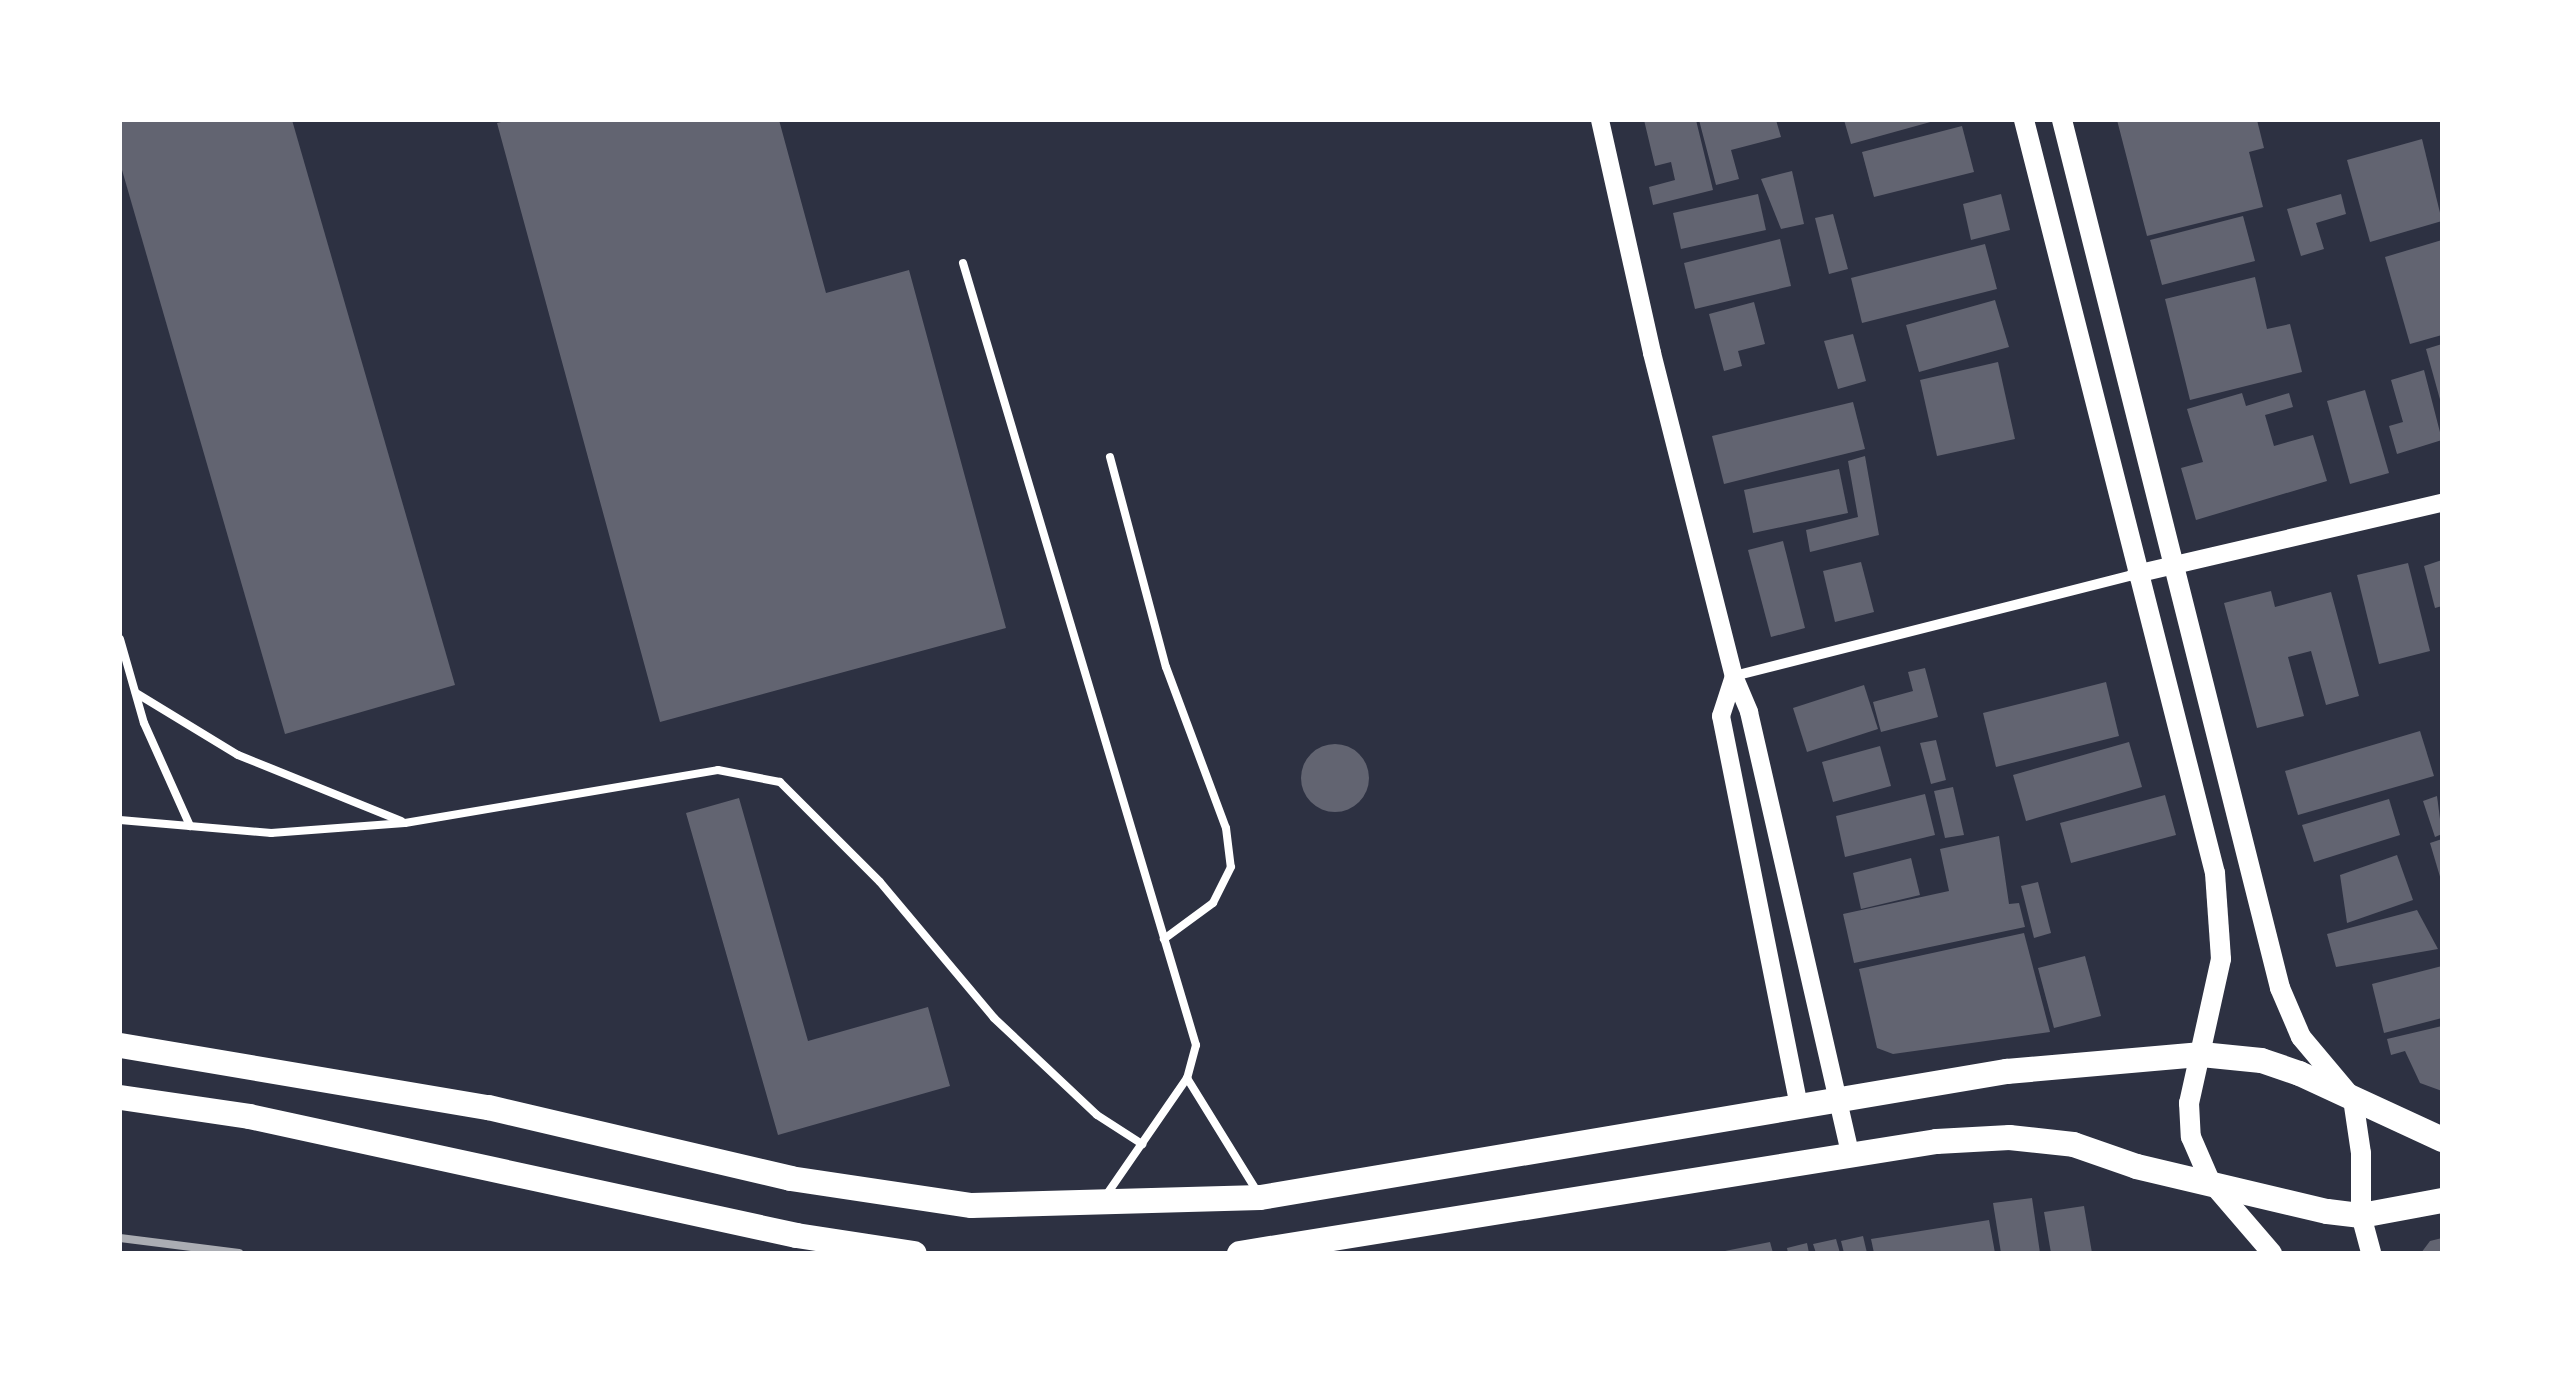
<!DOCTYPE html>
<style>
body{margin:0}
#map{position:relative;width:2562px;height:1373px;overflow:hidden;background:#2d3142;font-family:Lato,sans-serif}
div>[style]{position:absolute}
.building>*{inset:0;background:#626471}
.round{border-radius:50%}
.service>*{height:8px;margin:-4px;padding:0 4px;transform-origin:4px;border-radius:4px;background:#fff}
.minor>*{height:10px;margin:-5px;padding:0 5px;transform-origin:5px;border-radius:5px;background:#fff}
.tertiary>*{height:18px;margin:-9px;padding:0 9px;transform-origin:9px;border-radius:9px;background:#fff}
.secondary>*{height:20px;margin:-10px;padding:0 10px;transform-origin:10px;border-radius:10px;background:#fff}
.primary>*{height:25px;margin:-12.5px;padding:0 12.5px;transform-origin:12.5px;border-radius:12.5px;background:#fff}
.rail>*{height:8px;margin:-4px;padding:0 4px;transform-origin:4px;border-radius:4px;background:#abadb3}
span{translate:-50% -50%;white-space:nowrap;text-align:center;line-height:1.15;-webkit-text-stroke:10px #fff;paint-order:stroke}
.frame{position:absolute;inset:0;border:122px solid #fff;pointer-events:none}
</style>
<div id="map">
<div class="building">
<div style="clip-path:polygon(120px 120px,292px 120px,455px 685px,285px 734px,120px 163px)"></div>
<div style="clip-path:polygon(510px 120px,779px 120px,826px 293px,909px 270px,1006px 628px,660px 722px,497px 123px)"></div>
<div style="clip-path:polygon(1644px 120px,1696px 120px,1713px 190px,1653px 205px,1649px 187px,1675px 180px,1671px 162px,1655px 166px)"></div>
<div style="clip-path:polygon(1699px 120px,1776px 120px,1781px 137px,1731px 150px,1739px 179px,1716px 185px)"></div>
<div style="clip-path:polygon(1844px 120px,1934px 120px,1934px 121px,1851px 144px)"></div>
<div style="clip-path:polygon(2117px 120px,2257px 120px,2264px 148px,2249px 152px,2263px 207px,2147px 236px)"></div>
<div style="clip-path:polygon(1962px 126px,1974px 172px,1874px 197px,1862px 152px)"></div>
<div style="clip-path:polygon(2422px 139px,2442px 221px,2370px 242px,2347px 160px)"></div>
<div style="clip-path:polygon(1792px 171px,1804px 224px,1781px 229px,1761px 179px)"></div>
<div style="clip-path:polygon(1758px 194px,1766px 230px,1681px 249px,1673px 213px)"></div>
<div style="clip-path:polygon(2001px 194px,2010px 230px,1971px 240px,1963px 204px)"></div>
<div style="clip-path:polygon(2341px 194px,2346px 214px,2316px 223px,2324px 249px,2301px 256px,2287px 209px)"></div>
<div style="clip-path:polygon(1833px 214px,1848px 269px,1829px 274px,1815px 218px)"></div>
<div style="clip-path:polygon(2243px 216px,2255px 261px,2162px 285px,2150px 240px)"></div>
<div style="clip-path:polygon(1780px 239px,1791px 286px,1695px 309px,1684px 263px)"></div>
<div style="clip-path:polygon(2442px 240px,2442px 335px,2410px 344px,2385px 257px)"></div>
<div style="clip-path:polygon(1985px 244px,1997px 289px,1862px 323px,1851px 278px)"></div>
<div style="clip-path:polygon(2255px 277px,2267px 329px,2290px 324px,2302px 372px,2190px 400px,2165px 299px)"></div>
<div style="clip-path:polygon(1995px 300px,2009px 347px,1919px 372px,1906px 325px)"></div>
<div style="clip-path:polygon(1754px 302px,1765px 344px,1738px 351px,1742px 366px,1724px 371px,1709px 314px)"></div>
<div style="clip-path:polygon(1853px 334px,1866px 381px,1838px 389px,1824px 341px)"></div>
<div style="clip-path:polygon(2442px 344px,2442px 403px,2441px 403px,2426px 349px)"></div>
<div style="clip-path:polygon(1998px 362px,2015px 439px,1937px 456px,1920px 380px)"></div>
<div style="clip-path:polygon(2424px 370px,2442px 440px,2397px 454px,2389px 426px,2403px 422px,2391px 380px)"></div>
<div style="clip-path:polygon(2365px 390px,2389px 473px,2350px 484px,2327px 401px)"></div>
<div style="clip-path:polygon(2242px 393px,2246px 406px,2289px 393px,2293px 407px,2265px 415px,2274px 446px,2313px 435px,2327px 481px,2196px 520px,2181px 468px,2203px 462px,2187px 409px)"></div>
<div style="clip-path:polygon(1853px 402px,1865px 449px,1724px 484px,1712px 436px)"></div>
<div style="clip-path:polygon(1865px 456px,1879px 535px,1810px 552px,1806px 530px,1858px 517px,1848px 461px)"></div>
<div style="clip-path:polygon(1839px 469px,1848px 513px,1753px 533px,1744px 490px)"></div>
<div style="clip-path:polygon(1783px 541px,1805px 628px,1771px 637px,1748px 550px)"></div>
<div style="clip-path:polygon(2442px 560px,2442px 606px,2435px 608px,2424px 566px)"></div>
<div style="clip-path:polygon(1861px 562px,1874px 612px,1835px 622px,1823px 571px)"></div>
<div style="clip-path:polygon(2408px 563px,2430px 651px,2379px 664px,2357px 575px)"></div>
<div style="clip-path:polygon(2271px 591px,2275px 607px,2331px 592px,2359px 696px,2326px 705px,2311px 651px,2288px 657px,2304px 716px,2257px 728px,2224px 603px)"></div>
<div style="clip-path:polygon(1925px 668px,1938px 717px,1881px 732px,1873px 702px,1913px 691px,1908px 672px)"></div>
<div style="clip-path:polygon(2106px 682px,2119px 736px,1996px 767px,1983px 713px)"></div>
<div style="clip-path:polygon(1864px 685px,1878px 729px,1807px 752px,1793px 708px)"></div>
<div style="clip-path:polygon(2420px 731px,2434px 776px,2298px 815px,2285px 771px)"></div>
<div style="clip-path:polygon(1936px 740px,1946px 780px,1931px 784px,1920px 743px)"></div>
<div style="clip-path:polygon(2129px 742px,2142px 787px,2026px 821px,2013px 775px)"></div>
<div class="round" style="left:1301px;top:744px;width:68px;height:68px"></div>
<div style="clip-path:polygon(1880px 746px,1891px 786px,1833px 802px,1822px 762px)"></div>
<div style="clip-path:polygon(1953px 787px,1964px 835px,1945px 838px,1934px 791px)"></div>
<div style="clip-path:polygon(1925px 794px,1935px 835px,1845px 857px,1836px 816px)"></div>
<div style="clip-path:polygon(2165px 795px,2176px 835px,2071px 863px,2060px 823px)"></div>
<div style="clip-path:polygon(2437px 796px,2442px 834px,2435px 837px,2423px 801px)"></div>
<div style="clip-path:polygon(739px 798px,808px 1041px,928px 1007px,950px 1086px,778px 1135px,686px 813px)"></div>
<div style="clip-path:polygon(2389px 799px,2400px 835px,2314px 862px,2302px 825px)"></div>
<div style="clip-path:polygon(1999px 836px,2009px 904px,2019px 903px,2025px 927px,1854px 963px,1843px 914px,1949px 891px,1940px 849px)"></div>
<div style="clip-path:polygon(2442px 839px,2442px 880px,2441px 880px,2430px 843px)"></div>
<div style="clip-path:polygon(2397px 855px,2413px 900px,2347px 923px,2340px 875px)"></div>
<div style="clip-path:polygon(1911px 858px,1920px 895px,1861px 909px,1853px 873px)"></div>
<div style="clip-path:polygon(2038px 882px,2051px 933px,2034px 938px,2021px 886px)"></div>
<div style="clip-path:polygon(2417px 910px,2438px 949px,2336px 967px,2327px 934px)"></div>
<div style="clip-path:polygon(2024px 933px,2050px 1032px,1893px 1054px,1877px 1048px,1859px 969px)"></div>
<div style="clip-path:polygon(2085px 956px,2101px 1016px,2054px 1028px,2038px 968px)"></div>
<div style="clip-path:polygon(2442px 966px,2442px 1018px,2384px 1033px,2372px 984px)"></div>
<div style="clip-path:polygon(2442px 1026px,2442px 1091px,2420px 1083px,2405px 1051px,2391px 1055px,2387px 1039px)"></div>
<div style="clip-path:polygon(2032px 1198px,2040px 1253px,2001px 1253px,1993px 1203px)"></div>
<div style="clip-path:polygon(2084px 1206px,2092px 1253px,2051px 1253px,2044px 1212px)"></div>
<div style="clip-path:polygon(1989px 1220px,1995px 1253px,1874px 1253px,1871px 1239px)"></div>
<div style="clip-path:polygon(1863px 1236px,1867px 1253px,1844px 1253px,1841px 1241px)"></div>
<div style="clip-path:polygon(2442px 1238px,2442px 1253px,2421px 1253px,2430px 1241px)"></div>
<div style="clip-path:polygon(1836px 1239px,1840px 1253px,1816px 1253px,1813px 1244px)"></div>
<div style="clip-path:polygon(1770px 1242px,1773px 1253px,1725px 1253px,1725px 1251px)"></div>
<div style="clip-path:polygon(1807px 1243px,1809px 1253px,1788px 1253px,1787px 1248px)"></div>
</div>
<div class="service">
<div style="left:963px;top:263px;width:816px;rotate:73.41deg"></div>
<div style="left:1196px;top:1045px;width:34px;rotate:105deg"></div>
<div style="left:1110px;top:457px;width:217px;rotate:75.1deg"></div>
<div style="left:1166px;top:667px;width:172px;rotate:69.6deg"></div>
<div style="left:1226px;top:828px;width:39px;rotate:83deg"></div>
<div style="left:1231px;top:867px;width:40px;rotate:116.6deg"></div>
<div style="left:1213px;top:903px;width:61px;rotate:143.7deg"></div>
<div style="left:120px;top:639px;width:87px;rotate:74.1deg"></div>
<div style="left:144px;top:723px;width:113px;rotate:65.9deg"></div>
<div style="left:136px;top:693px;width:119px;rotate:31.3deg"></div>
<div style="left:238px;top:755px;width:176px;rotate:22deg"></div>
<div style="left:120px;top:820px;width:152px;rotate:4.9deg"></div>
<div style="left:271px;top:833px;width:134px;rotate:-4.3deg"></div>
<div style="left:405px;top:823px;width:317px;rotate:-9.6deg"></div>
<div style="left:718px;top:770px;width:63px;rotate:11deg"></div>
<div style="left:780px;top:782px;width:141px;rotate:45deg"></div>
<div style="left:880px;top:882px;width:177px;rotate:50deg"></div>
<div style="left:994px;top:1018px;width:141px;rotate:43.3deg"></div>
<div style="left:1097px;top:1115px;width:54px;rotate:32.8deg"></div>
<div style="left:1107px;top:1194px;width:141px;rotate:-55.4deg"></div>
<div style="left:1187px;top:1078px;width:135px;rotate:58.3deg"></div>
</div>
<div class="minor">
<div style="left:1734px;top:676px;width:415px;rotate:-14.2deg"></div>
</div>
<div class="tertiary">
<div style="left:1600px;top:120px;width:239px;rotate:77.4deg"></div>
<div style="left:1652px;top:353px;width:333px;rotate:75.8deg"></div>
<div style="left:1734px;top:676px;width:39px;rotate:67deg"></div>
<div style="left:1749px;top:712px;width:453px;rotate:77.1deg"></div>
<div style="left:2136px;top:574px;width:314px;rotate:-13.1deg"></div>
<div style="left:1734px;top:676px;width:42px;rotate:108deg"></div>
<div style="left:1721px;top:716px;width:398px;rotate:78.7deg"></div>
</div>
<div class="secondary">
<div style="left:2024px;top:120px;width:777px;rotate:75.77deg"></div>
<div style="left:2215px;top:873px;width:86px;rotate:86deg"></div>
<div style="left:2221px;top:959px;width:148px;rotate:102.5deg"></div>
<div style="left:2189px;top:1103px;width:34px;rotate:87deg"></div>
<div style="left:2191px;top:1137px;width:48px;rotate:66.6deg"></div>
<div style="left:2210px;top:1181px;width:95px;rotate:49.3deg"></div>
<div style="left:2062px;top:120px;width:895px;rotate:75.9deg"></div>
<div style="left:2280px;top:988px;width:53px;rotate:66.8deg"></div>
<div style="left:2301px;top:1037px;width:81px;rotate:50deg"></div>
<div style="left:2353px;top:1099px;width:55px;rotate:81.6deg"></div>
<div style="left:2361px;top:1153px;width:62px;rotate:90deg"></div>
<div style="left:2361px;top:1215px;width:39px;rotate:75deg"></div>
</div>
<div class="primary">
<div style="left:120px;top:1045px;width:373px;rotate:9.6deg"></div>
<div style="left:488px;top:1107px;width:310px;rotate:13.2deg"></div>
<div style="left:790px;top:1178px;width:183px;rotate:8.5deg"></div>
<div style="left:971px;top:1205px;width:289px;rotate:-1.6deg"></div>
<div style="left:1260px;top:1197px;width:757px;rotate:-9.59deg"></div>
<div style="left:2006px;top:1071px;width:196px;rotate:-5deg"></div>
<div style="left:2201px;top:1054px;width:60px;rotate:5.7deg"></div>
<div style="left:2261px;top:1060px;width:40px;rotate:18.9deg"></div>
<div style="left:2299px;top:1073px;width:157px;rotate:24.8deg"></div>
<div style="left:120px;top:1097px;width:130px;rotate:8.4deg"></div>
<div style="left:249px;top:1116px;width:560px;rotate:12.27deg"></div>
<div style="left:796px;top:1235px;width:119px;rotate:8.7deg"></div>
<div style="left:1239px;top:1253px;width:706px;rotate:-9.13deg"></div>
<div style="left:1936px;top:1141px;width:73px;rotate:-3.1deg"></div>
<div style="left:2009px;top:1137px;width:64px;rotate:6.2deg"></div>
<div style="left:2073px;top:1144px;width:67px;rotate:19.2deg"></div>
<div style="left:2136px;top:1166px;width:196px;rotate:13.3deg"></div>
<div style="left:2327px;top:1211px;width:34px;rotate:7deg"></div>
<div style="left:2361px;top:1215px;width:82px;rotate:-10.5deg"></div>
</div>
<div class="rail">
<div style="left:120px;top:1238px;width:120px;rotate:7.2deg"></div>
</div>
<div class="frame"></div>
</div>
